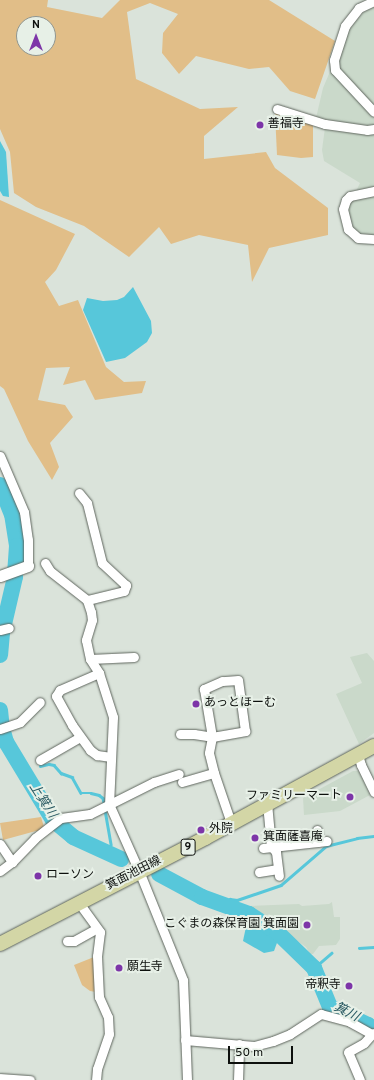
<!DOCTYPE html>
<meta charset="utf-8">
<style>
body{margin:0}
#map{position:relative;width:374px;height:1080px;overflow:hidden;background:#dae3da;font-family:Overpass,"Noto Sans JP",sans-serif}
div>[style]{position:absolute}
.built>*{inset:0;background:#cad9ca}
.green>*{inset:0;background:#e1be88}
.water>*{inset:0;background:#57c7da}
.stream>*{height:2.5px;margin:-1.25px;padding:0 1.25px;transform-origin:1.25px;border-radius:1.25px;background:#57c7da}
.river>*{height:16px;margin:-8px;padding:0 8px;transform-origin:8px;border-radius:8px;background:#57c7da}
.roads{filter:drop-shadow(0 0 1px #5f665e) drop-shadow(0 0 1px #5f665e)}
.minor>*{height:9px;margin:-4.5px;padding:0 4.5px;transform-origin:4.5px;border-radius:4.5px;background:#fff}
.tertiary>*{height:11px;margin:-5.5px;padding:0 5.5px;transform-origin:5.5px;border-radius:5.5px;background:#fff}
.primary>*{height:14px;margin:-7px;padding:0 7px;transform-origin:7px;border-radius:7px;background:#d3d6a6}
.dots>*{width:11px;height:11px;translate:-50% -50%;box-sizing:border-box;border:2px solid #e7f0e7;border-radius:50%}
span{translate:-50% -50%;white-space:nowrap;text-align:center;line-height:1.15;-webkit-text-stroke:4px #e7f0e7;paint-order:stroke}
.shield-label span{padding:1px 3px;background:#e7f0e7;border:1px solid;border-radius:3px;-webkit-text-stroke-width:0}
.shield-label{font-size:11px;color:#0d100d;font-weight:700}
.poi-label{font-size:12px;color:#0d100d}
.left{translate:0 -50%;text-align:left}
.right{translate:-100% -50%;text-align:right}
.street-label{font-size:12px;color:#0d100d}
.water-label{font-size:13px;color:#295962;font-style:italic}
.north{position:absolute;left:16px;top:16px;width:40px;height:40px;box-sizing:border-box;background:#e7f0e7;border:1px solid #909690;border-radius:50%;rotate:0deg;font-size:11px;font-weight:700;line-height:16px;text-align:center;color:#0d100d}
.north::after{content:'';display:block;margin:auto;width:14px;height:18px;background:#7d35a8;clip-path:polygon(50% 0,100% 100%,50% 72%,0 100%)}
.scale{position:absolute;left:228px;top:1046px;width:65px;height:18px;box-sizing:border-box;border:2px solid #0d100d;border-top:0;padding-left:5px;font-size:12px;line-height:14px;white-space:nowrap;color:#0d100d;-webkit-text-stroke:3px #e7f0e7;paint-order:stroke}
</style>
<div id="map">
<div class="built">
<div style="clip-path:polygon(374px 7px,374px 236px,362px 235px,350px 227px,348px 216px,349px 205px,360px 183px,324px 161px,322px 150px,326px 120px,316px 118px,323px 88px,343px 41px,354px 23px,366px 10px)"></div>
<div style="clip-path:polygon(367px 653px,374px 661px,374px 733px,359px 744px,336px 694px,362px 683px,350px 657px)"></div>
<div style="clip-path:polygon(353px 771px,359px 771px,370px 795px,340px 811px,304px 815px,303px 798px)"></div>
<div style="clip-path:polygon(332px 902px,334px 917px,340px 917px,340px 939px,336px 945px,319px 946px,313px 954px,310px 954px,306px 947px,247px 906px,299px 904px,302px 906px,329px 904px)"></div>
</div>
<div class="green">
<div style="clip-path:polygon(evenodd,0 0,48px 0,47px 7px,102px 18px,120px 0,269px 0,335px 41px,315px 99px,290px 91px,269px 67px,249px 69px,196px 56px,179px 74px,162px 53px,163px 33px,178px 14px,150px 3px,127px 12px,136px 79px,200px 109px,238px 107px,204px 136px,204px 159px,266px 152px,275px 168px,328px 208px,328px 235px,269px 248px,252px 282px,248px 245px,199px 235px,171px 244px,159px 227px,129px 257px,84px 226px,36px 207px,14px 193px,10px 152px,0 129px,0 0,24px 24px,48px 24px,48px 48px,24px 48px,24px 24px)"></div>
<div style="clip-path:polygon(275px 113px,313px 123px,313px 157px,301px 158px,277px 155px)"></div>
<div style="clip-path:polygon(0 200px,75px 234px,56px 270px,45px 282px,59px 306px,78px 300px,106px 367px,124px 382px,146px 381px,142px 393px,95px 400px,85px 380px,63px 385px,70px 367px,46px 368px,38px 400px,65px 405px,73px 417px,50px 443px,59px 467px,52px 480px,28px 441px,4px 389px,0 386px)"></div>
<div style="clip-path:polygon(41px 817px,44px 827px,40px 832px,36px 831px,3px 840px,0 823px)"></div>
<div style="clip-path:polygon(94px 957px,96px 992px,90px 991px,82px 985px,74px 965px)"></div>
</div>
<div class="water">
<div style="clip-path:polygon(0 141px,6px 152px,9px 197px,3px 196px,0 191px)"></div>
<div style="clip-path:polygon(133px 287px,151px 321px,152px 333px,147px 342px,125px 358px,106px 362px,83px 310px,87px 298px,103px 301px,117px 300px,124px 297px)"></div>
<div style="clip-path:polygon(247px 922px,263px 929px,278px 940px,274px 951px,264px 953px,243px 941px)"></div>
</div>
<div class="stream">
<div style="left:40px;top:766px;width:9px;rotate:-13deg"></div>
<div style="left:49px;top:764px;width:5px;rotate:11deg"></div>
<div style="left:54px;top:765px;width:11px;rotate:49deg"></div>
<div style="left:61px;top:773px;width:12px;rotate:20deg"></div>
<div style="left:72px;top:777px;width:18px;rotate:61deg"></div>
<div style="left:81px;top:793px;width:10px"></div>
<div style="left:91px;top:793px;width:8px;rotate:14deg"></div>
<div style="left:99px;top:795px;width:5px;rotate:37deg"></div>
<div style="left:103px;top:798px;width:5px;rotate:79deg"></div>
<div style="left:105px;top:810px;width:35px;rotate:80deg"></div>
<div style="left:112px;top:851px;width:4px;rotate:90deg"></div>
<div style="left:226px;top:905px;width:7px;rotate:-56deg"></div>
<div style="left:230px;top:899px;width:7px;rotate:8deg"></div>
<div style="left:237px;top:900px;width:46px;rotate:-18.8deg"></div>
<div style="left:281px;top:885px;width:60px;rotate:-40.9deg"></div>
<div style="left:326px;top:846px;width:32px;rotate:-14deg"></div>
<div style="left:357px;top:838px;width:17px;rotate:-7deg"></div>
<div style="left:255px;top:925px;width:6px;rotate:-59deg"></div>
<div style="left:263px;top:929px;width:5px;rotate:-53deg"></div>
<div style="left:359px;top:948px;width:15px;rotate:-4deg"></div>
<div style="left:314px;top:968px;width:23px;rotate:-41deg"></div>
</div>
<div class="river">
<div style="left:0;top:485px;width:31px;rotate:68deg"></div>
<div style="left:12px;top:514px;width:32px;rotate:81deg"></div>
<div style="left:17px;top:546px;width:31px;rotate:94deg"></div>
<div style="left:15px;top:577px;width:57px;rotate:103.1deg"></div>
<div style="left:2px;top:633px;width:22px;rotate:95deg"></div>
<div style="left:0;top:710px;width:18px;rotate:84deg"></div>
<div style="left:2px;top:728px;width:15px;rotate:74deg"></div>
<div style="left:6px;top:742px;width:91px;rotate:58.9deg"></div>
<div style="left:53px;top:820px;width:26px;rotate:40deg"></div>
<div style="left:73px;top:837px;width:53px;rotate:24.6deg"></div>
<div style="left:159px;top:874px;width:49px;rotate:28.1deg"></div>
<div style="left:202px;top:897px;width:50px;rotate:19.9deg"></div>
<div style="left:249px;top:914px;width:33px;rotate:33deg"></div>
<div style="left:277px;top:932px;width:52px;rotate:44.2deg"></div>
<div style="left:314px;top:968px;width:42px;rotate:67.7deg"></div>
<div style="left:330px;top:1007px;width:42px;rotate:25.3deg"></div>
<div style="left:368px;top:1025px;width:9px;rotate:49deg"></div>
</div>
<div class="roads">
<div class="minor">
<div style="left:374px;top:1px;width:17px;rotate:155deg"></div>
<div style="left:359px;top:8px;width:23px;rotate:128deg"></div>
<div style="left:345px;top:26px;width:36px;rotate:108deg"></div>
<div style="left:334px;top:60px;width:10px;rotate:84deg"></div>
<div style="left:335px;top:70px;width:57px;rotate:47.1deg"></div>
<div style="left:277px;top:109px;width:50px;rotate:17.4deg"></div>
<div style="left:325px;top:124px;width:42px;rotate:8.1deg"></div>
<div style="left:367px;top:130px;width:7px;rotate:-8deg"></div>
<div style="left:374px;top:191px;width:25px;rotate:168deg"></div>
<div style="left:350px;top:196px;width:6px;rotate:135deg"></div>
<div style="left:346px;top:200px;width:9px;rotate:108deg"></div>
<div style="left:343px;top:209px;width:21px;rotate:76deg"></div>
<div style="left:348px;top:229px;width:13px;rotate:42deg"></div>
<div style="left:358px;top:238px;width:16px;rotate:4deg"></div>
<div style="left:0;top:456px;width:61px;rotate:66.8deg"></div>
<div style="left:24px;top:512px;width:28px;rotate:82deg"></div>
<div style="left:28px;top:540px;width:26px;rotate:90deg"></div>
<div style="left:79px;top:493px;width:13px;rotate:51deg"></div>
<div style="left:87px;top:503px;width:62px;rotate:76deg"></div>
<div style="left:102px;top:563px;width:33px;rotate:43deg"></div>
<div style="left:126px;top:585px;width:6px;rotate:108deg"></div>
<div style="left:124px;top:591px;width:38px;rotate:166deg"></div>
<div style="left:45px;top:563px;width:9px;rotate:58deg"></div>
<div style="left:50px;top:571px;width:47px;rotate:38.1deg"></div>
<div style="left:87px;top:600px;width:13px;rotate:72deg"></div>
<div style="left:91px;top:612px;width:8px;rotate:83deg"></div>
<div style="left:92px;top:620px;width:21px;rotate:107deg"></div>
<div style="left:86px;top:640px;width:19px;rotate:78deg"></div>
<div style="left:90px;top:659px;width:17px;rotate:57deg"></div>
<div style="left:99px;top:673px;width:46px;rotate:72.3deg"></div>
<div style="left:113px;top:717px;width:87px;rotate:92.6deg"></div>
<div style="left:109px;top:804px;width:73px;rotate:65.9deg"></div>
<div style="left:139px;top:871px;width:118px;rotate:68deg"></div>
<div style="left:183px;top:980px;width:100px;rotate:87.7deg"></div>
<div style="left:0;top:630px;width:9px;rotate:-13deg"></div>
<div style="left:90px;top:659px;width:44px;rotate:-2.6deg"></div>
<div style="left:99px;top:673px;width:43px;rotate:156.4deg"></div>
<div style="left:60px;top:690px;width:7px;rotate:124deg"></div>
<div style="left:56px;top:696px;width:33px;rotate:61deg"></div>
<div style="left:72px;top:725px;width:31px;rotate:54deg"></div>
<div style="left:90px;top:750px;width:9px;rotate:36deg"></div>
<div style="left:97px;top:755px;width:14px;rotate:8deg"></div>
<div style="left:0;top:729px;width:21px;rotate:-19deg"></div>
<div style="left:20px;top:722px;width:28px;rotate:-45deg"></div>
<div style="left:180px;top:734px;width:14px"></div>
<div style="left:194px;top:734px;width:18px;rotate:9deg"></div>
<div style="left:212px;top:737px;width:34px;rotate:-10deg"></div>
<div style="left:245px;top:731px;width:51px;rotate:-97.8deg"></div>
<div style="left:238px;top:680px;width:16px;rotate:176deg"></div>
<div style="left:222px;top:681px;width:20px;rotate:156deg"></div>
<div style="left:204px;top:689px;width:49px;rotate:80.5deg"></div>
<div style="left:212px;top:737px;width:16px;rotate:101deg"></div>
<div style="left:209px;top:753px;width:21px;rotate:76deg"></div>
<div style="left:214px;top:773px;width:53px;rotate:71.2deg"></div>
<div style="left:358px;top:755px;width:10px;rotate:73deg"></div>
<div style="left:361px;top:765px;width:30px;rotate:64deg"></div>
<div style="left:40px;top:760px;width:46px;rotate:-29.9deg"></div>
<div style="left:182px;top:782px;width:33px;rotate:-16deg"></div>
<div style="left:267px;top:803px;width:43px;rotate:84.7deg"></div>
<div style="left:271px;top:846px;width:8px;rotate:50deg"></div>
<div style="left:276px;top:852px;width:24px;rotate:83deg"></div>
<div style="left:317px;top:830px;width:12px;rotate:85deg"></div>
<div style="left:0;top:844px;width:22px;rotate:56deg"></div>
<div style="left:263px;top:848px;width:64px;rotate:-6.2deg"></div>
<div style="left:0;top:871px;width:15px;rotate:-37deg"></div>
<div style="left:12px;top:862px;width:33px;rotate:-46deg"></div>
<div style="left:35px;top:838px;width:33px;rotate:-38deg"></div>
<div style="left:61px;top:818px;width:29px;rotate:-8deg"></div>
<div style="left:90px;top:814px;width:72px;rotate:-26.6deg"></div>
<div style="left:154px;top:782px;width:26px;rotate:-18deg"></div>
<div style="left:259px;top:872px;width:19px;rotate:-9deg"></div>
<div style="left:79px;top:903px;width:36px;rotate:54deg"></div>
<div style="left:100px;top:932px;width:24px;rotate:97deg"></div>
<div style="left:97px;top:956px;width:41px;rotate:87.2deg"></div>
<div style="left:99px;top:997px;width:22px;rotate:66deg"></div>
<div style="left:108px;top:1017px;width:17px;rotate:87deg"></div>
<div style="left:109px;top:1034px;width:37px;rotate:109deg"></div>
<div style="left:97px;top:1069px;width:11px;rotate:95deg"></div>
<div style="left:67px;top:941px;width:7px"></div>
<div style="left:74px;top:941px;width:26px;rotate:-29deg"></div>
<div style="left:185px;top:1040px;width:69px;rotate:5deg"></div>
<div style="left:254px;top:1046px;width:20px;rotate:-15deg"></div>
<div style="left:273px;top:1041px;width:18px;rotate:-22deg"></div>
<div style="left:290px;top:1034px;width:37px;rotate:-33deg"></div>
<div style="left:321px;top:1014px;width:30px;rotate:15deg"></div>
<div style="left:350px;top:1022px;width:25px;rotate:29deg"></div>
<div style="left:372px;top:1034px;width:2px;rotate:-27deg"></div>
<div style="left:0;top:1078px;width:30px;rotate:4deg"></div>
<div style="left:238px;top:1080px;width:36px;rotate:-88deg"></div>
<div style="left:360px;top:1080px;width:30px;rotate:-113deg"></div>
<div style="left:348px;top:1052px;width:18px;rotate:-29deg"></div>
<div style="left:364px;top:1043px;width:12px;rotate:-48deg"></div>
</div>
<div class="tertiary">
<div style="left:0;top:576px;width:30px;rotate:-20deg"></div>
</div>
<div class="primary">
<div style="left:0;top:944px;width:231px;rotate:-27.3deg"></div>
<div style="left:205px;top:838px;width:192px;rotate:-28.6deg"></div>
</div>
</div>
<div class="dots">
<div style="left:260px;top:125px;background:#7d35a8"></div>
<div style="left:196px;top:704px;background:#7d35a8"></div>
<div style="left:350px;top:797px;background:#7d35a8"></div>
<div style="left:201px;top:830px;background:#7d35a8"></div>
<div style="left:255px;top:838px;background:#7d35a8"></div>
<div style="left:38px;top:876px;background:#7d35a8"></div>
<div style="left:307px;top:925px;background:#7d35a8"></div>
<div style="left:119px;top:968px;background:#7d35a8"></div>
<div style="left:349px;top:986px;background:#7d35a8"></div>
</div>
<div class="shield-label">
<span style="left:188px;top:847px">9</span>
</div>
<div class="poi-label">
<span class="left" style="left:268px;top:125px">善福寺</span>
<span class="left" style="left:204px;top:704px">あっとほーむ</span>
<span class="right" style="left:342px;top:797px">ファミリーマート</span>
<span class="left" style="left:209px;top:830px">外院</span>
<span class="left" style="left:263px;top:838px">箕面薩喜庵</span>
<span class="left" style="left:46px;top:876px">ローソン</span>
<span class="right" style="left:299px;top:925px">こぐまの森保育園 箕面園</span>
<span class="left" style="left:127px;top:968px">願生寺</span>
<span class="right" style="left:341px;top:986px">帝釈寺</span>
</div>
<div class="street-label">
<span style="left:134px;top:874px;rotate:-27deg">箕面池田線</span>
</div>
<div class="water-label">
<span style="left:42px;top:801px;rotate:57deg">上箕川</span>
<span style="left:346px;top:1013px;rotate:27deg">箕川</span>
</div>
<div class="north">N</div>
<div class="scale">50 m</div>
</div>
